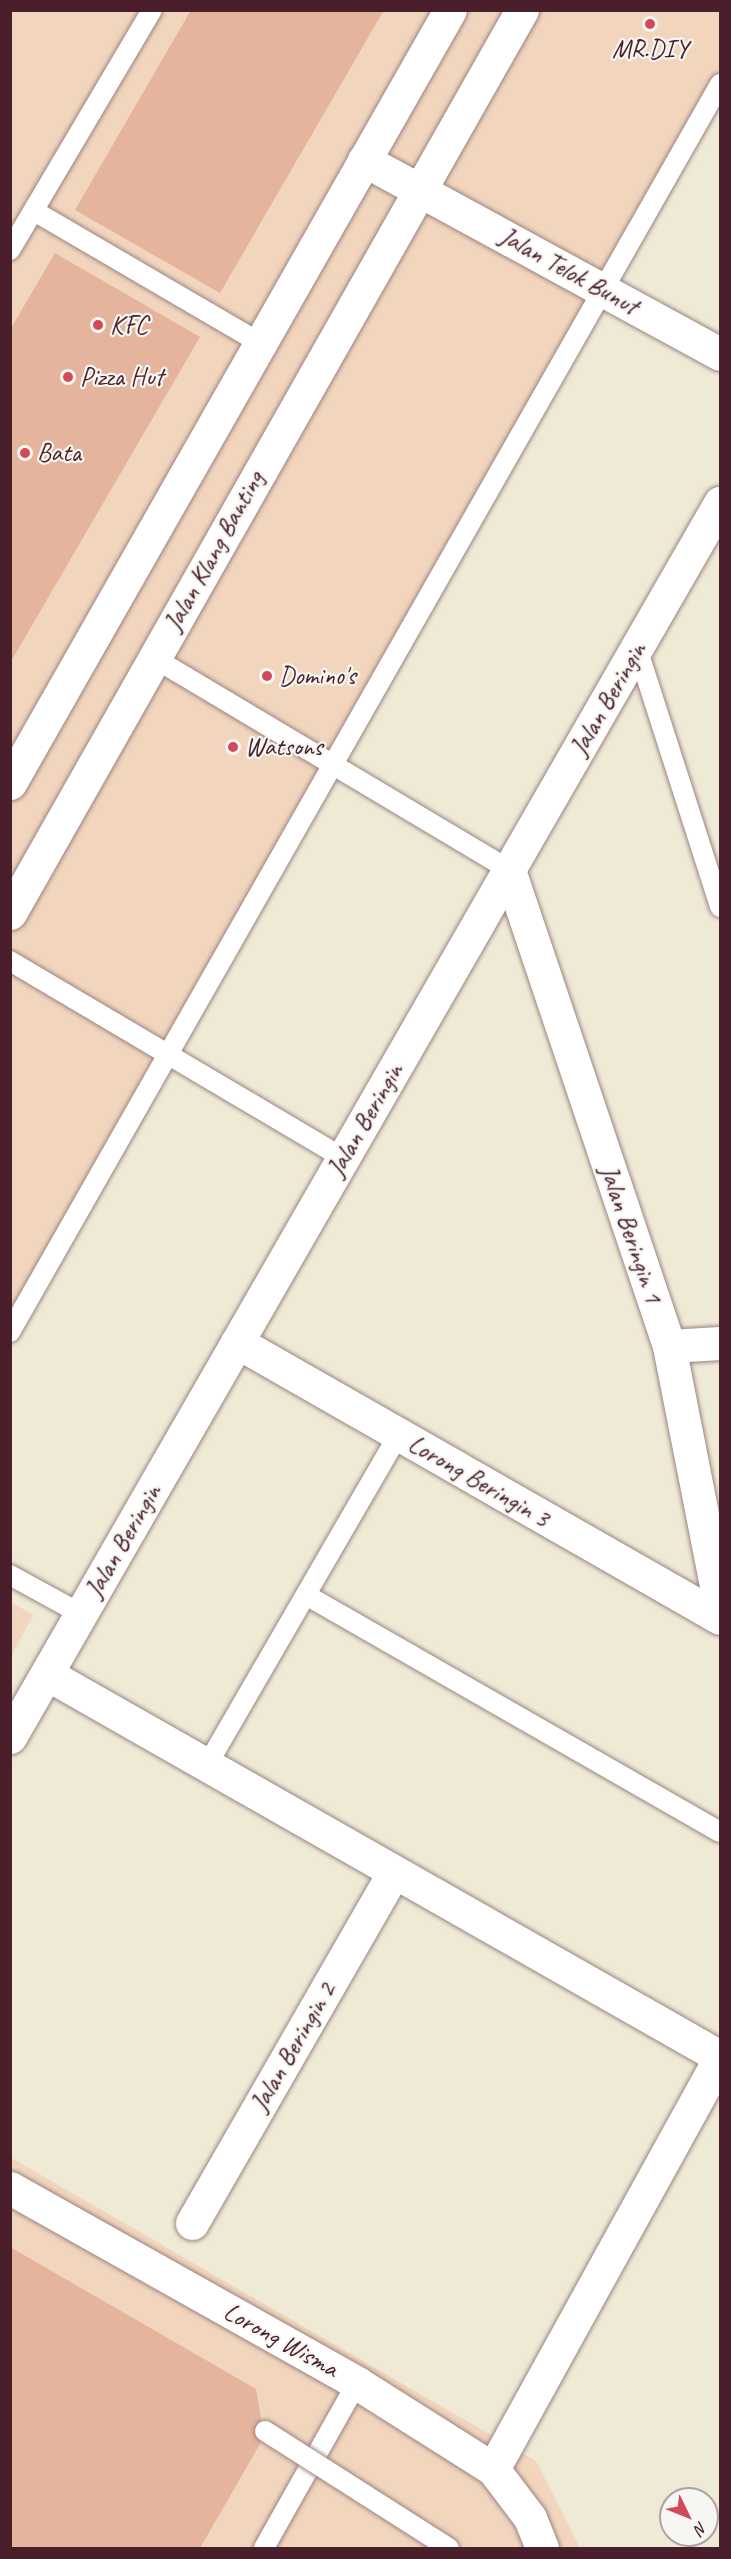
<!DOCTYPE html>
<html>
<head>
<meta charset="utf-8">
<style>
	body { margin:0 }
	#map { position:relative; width:731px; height:2559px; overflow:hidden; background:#efead6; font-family:Caveat,sans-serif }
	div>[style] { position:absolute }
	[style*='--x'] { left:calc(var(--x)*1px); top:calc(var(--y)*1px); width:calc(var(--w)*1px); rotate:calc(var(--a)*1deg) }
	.built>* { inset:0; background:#f1d5bd }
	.building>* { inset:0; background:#e5b49d }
	.roads { filter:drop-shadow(0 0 2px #9c8480) drop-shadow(0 0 2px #9c8480) }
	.service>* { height:20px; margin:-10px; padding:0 10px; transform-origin:10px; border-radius:10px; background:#fff }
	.minor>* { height:33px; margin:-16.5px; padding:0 16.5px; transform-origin:16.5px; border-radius:16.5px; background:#fff }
	.tertiary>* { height:33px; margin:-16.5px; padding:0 16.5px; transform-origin:16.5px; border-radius:16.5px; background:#fff }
	.trunk>* { height:33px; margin:-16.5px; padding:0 16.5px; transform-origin:16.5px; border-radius:16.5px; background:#fff }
	.bridges { filter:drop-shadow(0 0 2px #9c8480) drop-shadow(0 0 2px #9c8480) }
	.service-bridge>* { height:20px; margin:-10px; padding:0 10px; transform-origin:10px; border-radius:10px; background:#fff }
	.dots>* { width:16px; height:16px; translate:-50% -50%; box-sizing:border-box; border:3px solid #f6f6f2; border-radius:50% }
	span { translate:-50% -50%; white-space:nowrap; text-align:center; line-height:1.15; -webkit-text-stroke:4.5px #f6f6f2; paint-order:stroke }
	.poi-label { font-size:26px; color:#4a1f2b }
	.left { translate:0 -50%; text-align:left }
	.street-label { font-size:26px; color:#4a1f2b }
	.frame { position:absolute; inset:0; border:12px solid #4a1f2b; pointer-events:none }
	.north { position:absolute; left:659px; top:2487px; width:60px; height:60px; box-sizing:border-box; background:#f6f6f2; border:2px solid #b1a0a2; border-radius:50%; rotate:133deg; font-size:16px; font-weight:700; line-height:24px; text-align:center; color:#4a1f2b }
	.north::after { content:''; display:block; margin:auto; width:21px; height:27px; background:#d1495b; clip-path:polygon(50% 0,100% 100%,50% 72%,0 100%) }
</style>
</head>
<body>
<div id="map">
	<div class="built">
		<i style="clip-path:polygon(11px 11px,720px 11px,720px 98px,11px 1333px)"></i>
		<i style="clip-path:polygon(11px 1602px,33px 1615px,11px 1657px)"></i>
		<i style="clip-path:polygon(10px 2157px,536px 2461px,580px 2548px,11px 2548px)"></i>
	</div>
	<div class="building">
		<i style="clip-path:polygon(191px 10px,384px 10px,220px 293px,75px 210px)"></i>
		<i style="clip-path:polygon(55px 253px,200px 337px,10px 663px,10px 330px)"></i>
		<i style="clip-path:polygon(10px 2247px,256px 2389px,264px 2437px,200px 2548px,10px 2548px)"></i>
	</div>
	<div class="roads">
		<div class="service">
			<i style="--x:34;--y:211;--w:262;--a:30.3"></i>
			<i style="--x:10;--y:250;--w:279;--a:-59.4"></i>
			<i style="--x:637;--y:648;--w:272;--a:72.2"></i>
			<i style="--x:154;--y:658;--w:413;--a:30.8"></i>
			<i style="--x:10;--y:961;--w:387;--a:30.6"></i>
			<i style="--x:10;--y:1332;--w:1436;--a:-60.36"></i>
			<i style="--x:10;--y:1575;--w:81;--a:28.8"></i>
			<i style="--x:306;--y:1595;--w:477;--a:29.8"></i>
			<i style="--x:207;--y:1765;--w:381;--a:-59.9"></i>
			<i style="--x:264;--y:2548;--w:189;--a:-60.6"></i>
		</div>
		<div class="minor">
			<i style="--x:509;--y:870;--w:502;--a:71.42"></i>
			<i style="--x:669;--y:1346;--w:265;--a:78.9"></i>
			<i style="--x:237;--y:1342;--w:556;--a:29.74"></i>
			<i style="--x:669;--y:1346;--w:51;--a:-3.4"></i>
			<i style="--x:47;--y:1674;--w:774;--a:29.64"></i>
			<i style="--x:10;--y:1737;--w:1424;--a:-60.09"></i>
			<i style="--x:10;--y:2188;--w:398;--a:29.3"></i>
			<i style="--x:357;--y:2383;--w:161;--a:32.3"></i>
			<i style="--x:493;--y:2469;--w:61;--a:52.9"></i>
			<i style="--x:530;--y:2518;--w:32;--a:68"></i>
			<i style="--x:192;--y:2223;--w:405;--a:-60.1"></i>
			<i style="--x:493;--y:2469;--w:470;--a:-61.1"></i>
		</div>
		<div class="tertiary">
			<i style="--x:364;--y:160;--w:405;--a:28.6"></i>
		</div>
		<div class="trunk">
			<i style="--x:10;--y:783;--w:889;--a:-60.35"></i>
			<i style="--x:10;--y:913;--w:1038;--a:-60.45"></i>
		</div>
	</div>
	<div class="bridges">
		<div class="service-bridge">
			<i style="--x:265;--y:2431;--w:218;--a:32.5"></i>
		</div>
	</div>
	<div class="dots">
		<i style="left:650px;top:24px;background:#d1495b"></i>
		<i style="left:98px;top:325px;background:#d1495b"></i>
		<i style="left:68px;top:377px;background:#d1495b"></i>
		<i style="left:25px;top:453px;background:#d1495b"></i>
		<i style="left:267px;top:676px;background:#d1495b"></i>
		<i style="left:233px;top:747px;background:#d1495b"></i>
	</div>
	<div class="poi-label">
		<span style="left:650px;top:49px">MR.DIY</span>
		<span class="left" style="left:110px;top:325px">KFC</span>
		<span class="left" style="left:80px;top:377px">Pizza Hut</span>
		<span class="left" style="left:37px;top:453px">Bata</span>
		<span class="left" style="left:279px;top:676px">Domino's</span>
		<span class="left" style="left:245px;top:747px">Watsons</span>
	</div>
	<div class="street-label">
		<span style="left:569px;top:271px;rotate:29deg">Jalan Telok Bunut</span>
		<span style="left:214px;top:551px;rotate:-61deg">Jalan Klang Banting</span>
		<span style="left:608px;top:699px;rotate:-60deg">Jalan Beringin</span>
		<span style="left:365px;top:1120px;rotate:-60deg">Jalan Beringin</span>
		<span style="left:631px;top:1234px;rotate:71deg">Jalan Beringin 1</span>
		<span style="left:479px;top:1481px;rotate:30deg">Lorong Beringin 3</span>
		<span style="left:123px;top:1541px;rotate:-60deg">Jalan Beringin</span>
		<span style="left:293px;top:2047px;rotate:-60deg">Jalan Beringin 2</span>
		<span style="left:281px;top:2340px;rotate:29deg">Lorong Wisma</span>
	</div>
	<div class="frame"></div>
	<div class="north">N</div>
</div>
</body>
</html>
